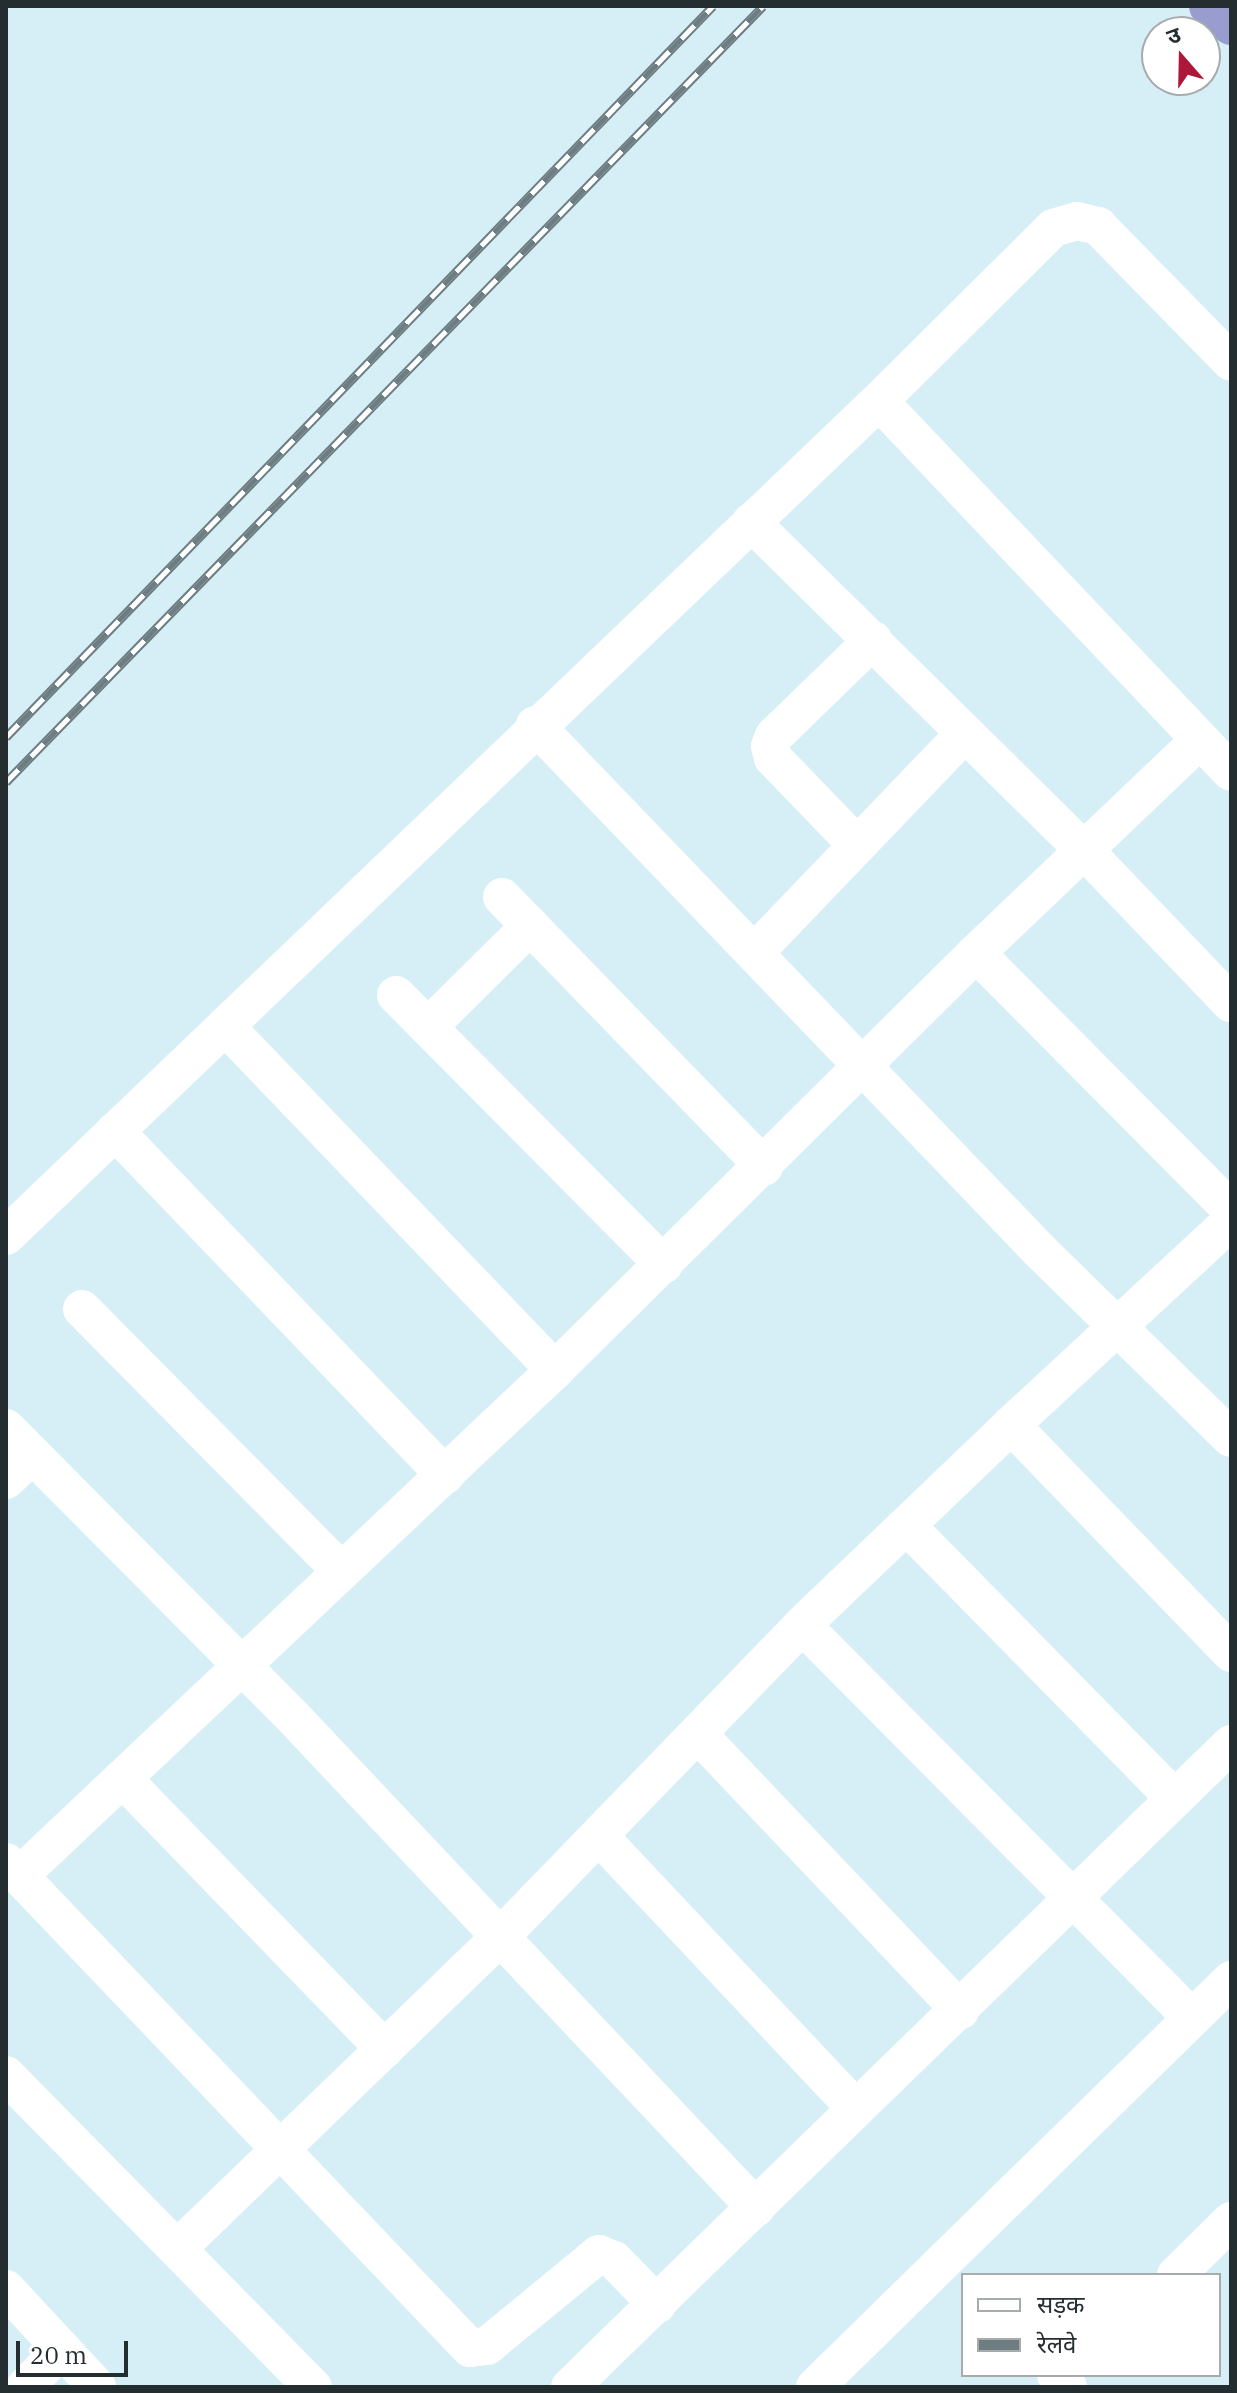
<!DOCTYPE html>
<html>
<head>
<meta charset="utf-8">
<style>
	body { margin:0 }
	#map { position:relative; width:1237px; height:2393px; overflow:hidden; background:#d6eff6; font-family:"IBM Plex Serif","Noto Sans Devanagari",serif }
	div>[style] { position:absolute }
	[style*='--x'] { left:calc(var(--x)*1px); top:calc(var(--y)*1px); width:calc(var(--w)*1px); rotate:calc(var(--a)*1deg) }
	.canal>* { height:40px; margin:-20px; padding:0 20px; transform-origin:20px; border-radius:20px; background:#989ccf }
	.minor>* { height:38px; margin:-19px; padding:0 19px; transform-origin:19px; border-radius:19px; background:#fff }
	.rail>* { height:9px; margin-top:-4.5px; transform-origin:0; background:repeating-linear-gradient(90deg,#fff 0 18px,#6d7d81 0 36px); box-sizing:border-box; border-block:2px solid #6d7d81 }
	span { translate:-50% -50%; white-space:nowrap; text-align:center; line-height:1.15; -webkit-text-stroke:7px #fff; paint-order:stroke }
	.frame { position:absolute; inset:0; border:8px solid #242e30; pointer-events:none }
	.legend { position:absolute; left:961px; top:2273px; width:260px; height:104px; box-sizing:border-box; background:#fff; border:2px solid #a7abac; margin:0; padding:10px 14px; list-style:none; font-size:24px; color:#242e30 }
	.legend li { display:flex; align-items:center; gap:16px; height:40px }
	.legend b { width:40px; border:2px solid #a7abac }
	.north { position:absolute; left:1141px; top:16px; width:80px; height:80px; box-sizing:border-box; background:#fff; border:2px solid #a7abac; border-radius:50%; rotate:340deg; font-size:22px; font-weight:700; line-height:32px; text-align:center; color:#242e30 }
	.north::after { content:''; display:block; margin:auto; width:28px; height:36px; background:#ad1839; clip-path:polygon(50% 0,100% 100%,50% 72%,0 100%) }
	.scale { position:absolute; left:16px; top:2341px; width:112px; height:36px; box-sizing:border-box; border:4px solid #242e30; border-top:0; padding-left:10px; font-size:24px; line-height:28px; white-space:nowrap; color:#242e30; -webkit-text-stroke:6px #fff; paint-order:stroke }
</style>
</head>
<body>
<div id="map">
	<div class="canal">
		<i style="--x:1209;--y:6;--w:29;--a:41"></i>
	</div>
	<div class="minor">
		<i style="--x:879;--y:401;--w:511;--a:46.51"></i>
		<i style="--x:751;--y:522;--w:469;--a:44.6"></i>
		<i style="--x:1085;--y:851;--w:211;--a:46.2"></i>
		<i style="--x:535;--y:725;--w:729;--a:46.17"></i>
		<i style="--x:1040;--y:1251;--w:267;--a:44.4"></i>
		<i style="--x:857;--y:845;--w:121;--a:-134"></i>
		<i style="--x:773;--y:758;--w:12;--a:-104"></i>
		<i style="--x:770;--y:746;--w:11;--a:-68"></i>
		<i style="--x:774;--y:736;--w:138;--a:-44.1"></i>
		<i style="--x:502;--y:897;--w:376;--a:45.8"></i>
		<i style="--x:756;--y:951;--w:302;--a:-46.2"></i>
		<i style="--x:976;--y:953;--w:362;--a:45.2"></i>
		<i style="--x:396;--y:995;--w:380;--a:45.2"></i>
		<i style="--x:225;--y:1026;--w:477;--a:46.2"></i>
		<i style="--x:428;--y:1027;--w:144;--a:-44.7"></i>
		<i style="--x:115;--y:1131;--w:477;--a:46.2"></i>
		<i style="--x:6;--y:1236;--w:1208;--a:-43.73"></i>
		<i style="--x:879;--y:401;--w:245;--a:-44.8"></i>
		<i style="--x:1053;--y:228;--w:25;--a:-16"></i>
		<i style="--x:1077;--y:221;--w:22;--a:13"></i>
		<i style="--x:1098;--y:226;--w:190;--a:45.6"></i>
		<i style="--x:82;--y:1309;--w:368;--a:45.3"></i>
		<i style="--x:1011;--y:1425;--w:300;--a:-42.8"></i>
		<i style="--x:6;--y:1428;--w:406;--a:45.2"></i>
		<i style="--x:292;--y:1716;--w:676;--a:46.68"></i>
		<i style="--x:6;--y:1480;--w:36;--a:-44"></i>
		<i style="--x:907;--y:1526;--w:378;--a:45.5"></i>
		<i style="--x:698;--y:1734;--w:381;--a:46.5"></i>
		<i style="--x:123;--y:1779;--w:376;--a:45.9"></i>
		<i style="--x:599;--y:1836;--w:372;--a:46.7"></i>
		<i style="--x:6;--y:1862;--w:672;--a:46.33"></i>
		<i style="--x:470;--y:2348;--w:17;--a:-7"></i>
		<i style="--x:487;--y:2346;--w:145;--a:-39.4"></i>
		<i style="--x:599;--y:2254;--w:16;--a:22"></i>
		<i style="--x:614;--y:2260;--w:62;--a:45.7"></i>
		<i style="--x:19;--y:1876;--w:737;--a:-43.35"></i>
		<i style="--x:555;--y:1370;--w:593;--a:-44.73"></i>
		<i style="--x:976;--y:953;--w:309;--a:-43.6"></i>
		<i style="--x:1191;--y:2017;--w:552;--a:-134.78"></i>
		<i style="--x:802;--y:1625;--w:289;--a:-43.7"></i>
		<i style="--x:1011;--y:1425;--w:317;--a:46"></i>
		<i style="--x:6;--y:2075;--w:438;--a:45.5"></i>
		<i style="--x:177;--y:2249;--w:452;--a:-44"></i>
		<i style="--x:502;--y:1935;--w:431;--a:-45.9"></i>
		<i style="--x:1176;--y:2275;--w:77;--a:-44.5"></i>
		<i style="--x:6;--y:2289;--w:134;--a:47.1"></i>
		<i style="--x:1056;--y:2375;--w:17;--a:45"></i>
		<i style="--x:25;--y:2387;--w:53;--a:-45.8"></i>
		<i style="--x:570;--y:2387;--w:922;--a:-44.21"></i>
		<i style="--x:815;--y:2387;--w:582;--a:-44.37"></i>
	</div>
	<div class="rail">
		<i style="--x:6;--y:737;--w:1017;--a:-45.96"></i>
		<i style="--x:6;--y:782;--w:1084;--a:-45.71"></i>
	</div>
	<div class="frame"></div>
	<ul class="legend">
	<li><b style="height:10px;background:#fff"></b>सड़क</li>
	<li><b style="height:10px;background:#6d7d81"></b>रेलवे</li>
	</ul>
	<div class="north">उ</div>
	<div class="scale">20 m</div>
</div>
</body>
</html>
